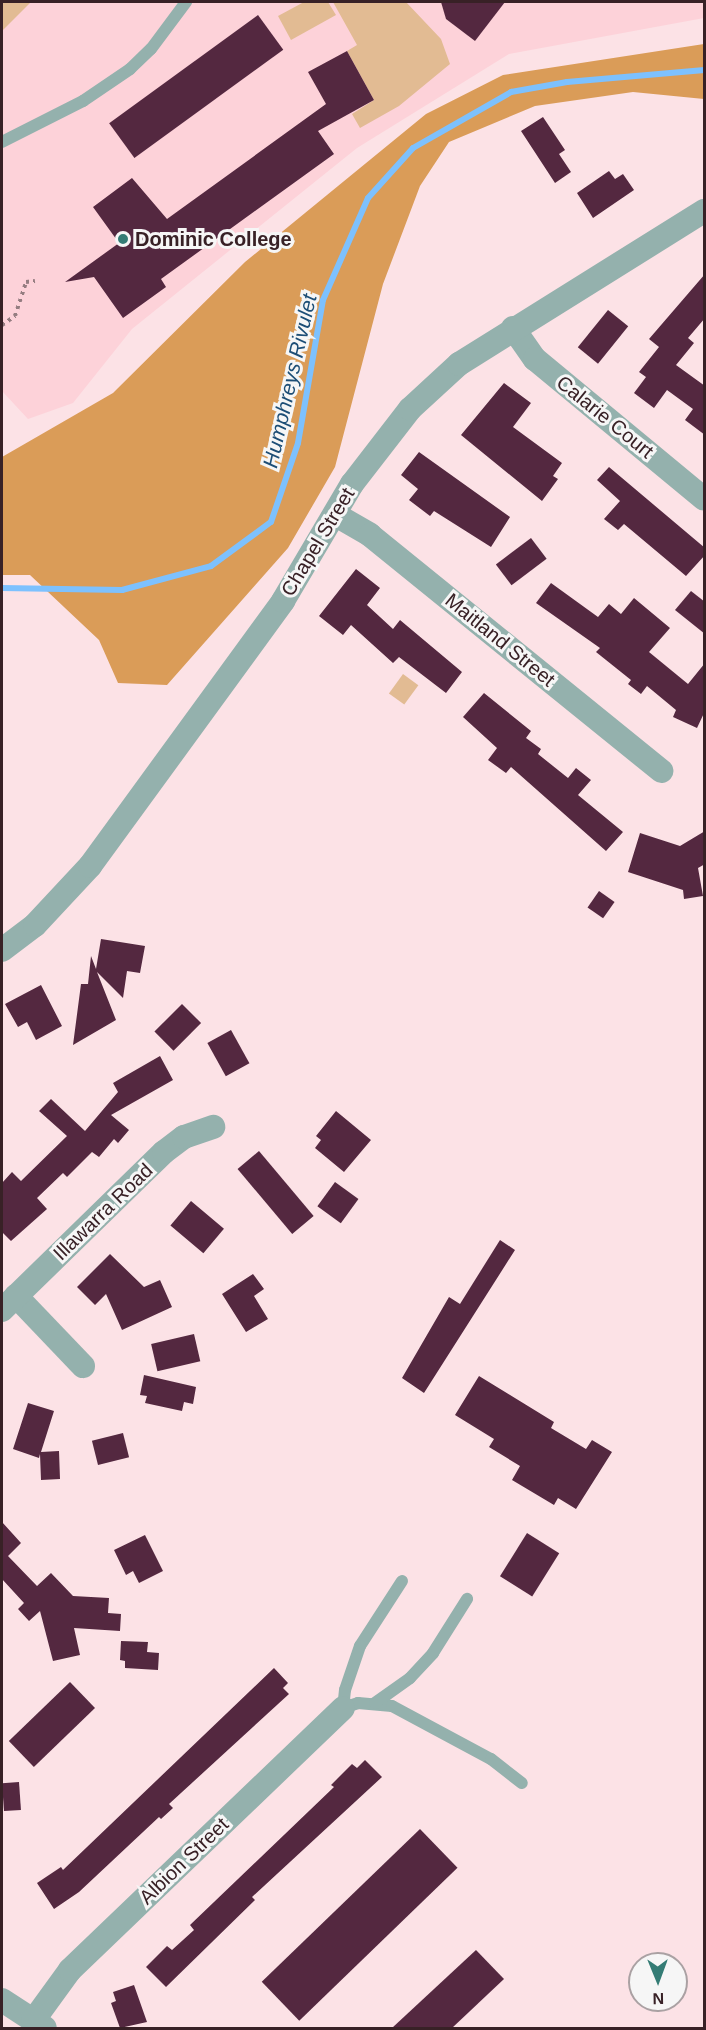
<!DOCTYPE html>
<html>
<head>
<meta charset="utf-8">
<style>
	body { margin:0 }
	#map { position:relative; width:706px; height:2030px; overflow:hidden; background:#fce2e6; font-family:Helvetica,sans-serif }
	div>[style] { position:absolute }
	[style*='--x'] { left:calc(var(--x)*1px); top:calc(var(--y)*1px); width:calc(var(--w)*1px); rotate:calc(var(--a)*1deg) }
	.built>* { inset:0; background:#fdd2d9 }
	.green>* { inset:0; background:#e2bb93; transform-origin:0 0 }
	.forest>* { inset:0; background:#da9c58 }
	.stream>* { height:6px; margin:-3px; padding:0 3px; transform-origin:3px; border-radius:3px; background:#7dc1fe }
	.building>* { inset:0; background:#542840; transform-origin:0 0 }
	.path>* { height:4px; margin-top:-2px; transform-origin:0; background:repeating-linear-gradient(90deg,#957d81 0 3px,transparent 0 7.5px) }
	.service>* { height:12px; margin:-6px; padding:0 6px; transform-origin:6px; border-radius:6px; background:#94b1ad }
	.minor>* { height:24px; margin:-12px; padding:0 12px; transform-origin:12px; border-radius:12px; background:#94b1ad }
	.dots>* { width:16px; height:16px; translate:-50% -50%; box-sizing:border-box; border:3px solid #f6f6f6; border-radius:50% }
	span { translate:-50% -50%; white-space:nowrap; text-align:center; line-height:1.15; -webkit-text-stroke:6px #f6f6f6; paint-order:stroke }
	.poi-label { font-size:20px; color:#382126; font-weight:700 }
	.left { translate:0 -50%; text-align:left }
	.street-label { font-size:20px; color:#382126 }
	.water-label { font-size:21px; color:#1d4e76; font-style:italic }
	.frame { position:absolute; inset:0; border:3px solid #382126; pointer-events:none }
	.north { position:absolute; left:628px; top:1952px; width:60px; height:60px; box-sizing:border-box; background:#f6f6f6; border:2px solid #aaa1a3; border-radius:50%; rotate:179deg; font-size:16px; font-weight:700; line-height:24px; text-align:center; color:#382126 }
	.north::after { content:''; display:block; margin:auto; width:21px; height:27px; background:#347c75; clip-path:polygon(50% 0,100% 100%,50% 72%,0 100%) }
</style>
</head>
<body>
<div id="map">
	<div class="built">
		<i style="clip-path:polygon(2px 2px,704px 2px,704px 18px,509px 54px,357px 148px,132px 329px,73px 403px,28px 419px,2px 391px)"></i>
	</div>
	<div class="green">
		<i style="clip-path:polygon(2px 2px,31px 2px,2px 31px)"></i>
		<i style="clip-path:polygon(304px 2px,328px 2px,336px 15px,291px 40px,278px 16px)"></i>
		<i style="clip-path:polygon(333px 2px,406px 2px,441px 39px,450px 64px,399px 106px,360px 128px,352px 114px,374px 100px,347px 51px,357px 45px)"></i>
		<i style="left:403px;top:674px;width:19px;height:24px;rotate:36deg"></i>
	</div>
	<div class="forest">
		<i style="clip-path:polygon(704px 44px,704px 99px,633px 92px,535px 106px,449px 142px,420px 186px,383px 284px,335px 467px,288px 548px,167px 685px,118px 683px,99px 640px,30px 575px,2px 575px,2px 457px,113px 393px,245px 262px,426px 114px,503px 75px)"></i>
	</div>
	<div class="stream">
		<i style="--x:2;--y:588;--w:120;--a:1"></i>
		<i style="--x:122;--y:590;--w:92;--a:-15.1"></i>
		<i style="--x:211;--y:566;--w:74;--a:-36.3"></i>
		<i style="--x:271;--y:522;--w:83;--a:-71.1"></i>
		<i style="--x:298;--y:443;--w:145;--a:-80.1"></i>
		<i style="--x:323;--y:300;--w:111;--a:-66.2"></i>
		<i style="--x:368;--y:198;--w:67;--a:-48"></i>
		<i style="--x:413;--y:148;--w:113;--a:-29.7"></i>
		<i style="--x:511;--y:92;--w:57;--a:-10.1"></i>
		<i style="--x:567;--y:82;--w:138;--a:-5"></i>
	</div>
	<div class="building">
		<i style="clip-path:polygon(441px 2px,505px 2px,475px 41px,446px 19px)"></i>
		<i style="left:258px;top:15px;width:43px;height:184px;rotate:54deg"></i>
		<i style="clip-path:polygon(347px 51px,374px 100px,318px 131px,334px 154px,161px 279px,166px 287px,123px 318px,94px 277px,65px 282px,119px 243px,93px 207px,132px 178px,167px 219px,326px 104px,308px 72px)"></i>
		<i style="clip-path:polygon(543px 117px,565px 150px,559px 154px,571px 172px,555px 183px,521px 131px)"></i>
		<i style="clip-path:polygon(609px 171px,615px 179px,623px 174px,634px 190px,593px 218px,577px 193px)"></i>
		<i style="clip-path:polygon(705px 274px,705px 318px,688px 338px,694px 343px,676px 365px,705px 386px,705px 435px,685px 420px,693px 409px,667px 390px,654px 408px,634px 393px,646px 377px,639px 372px,659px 347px,649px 339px)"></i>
		<i style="left:608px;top:310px;width:26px;height:48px;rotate:39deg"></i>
		<i style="clip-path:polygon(504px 383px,531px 403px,513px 427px,562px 463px,553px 476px,558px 479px,542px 501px,461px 435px)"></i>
		<i style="clip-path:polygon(419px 452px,510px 517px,491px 547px,434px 511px,430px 516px,409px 500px,418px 489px,401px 475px)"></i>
		<i style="clip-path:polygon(609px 467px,705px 548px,705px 555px,686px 576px,624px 524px,618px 530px,604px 519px,620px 501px,597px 480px)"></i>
		<i style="left:531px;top:538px;width:26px;height:44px;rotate:53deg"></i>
		<i style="clip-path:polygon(356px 569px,380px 588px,367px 605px,393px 629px,400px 620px,462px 672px,446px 693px,399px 657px,393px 663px,351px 625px,343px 635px,319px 616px)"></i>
		<i style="clip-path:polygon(551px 583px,598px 617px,609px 604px,621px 614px,634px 598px,670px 628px,649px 652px,688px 684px,705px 663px,705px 711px,697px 728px,673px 717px,676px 710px,647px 686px,641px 694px,628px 684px,631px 680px,596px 652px,600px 648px,536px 603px)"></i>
		<i style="clip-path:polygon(691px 591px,705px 602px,705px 634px,675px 610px)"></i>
		<i style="clip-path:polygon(484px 693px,531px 731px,526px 738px,541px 749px,538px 754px,568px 778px,576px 768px,591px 780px,578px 795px,623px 832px,606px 851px,511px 767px,506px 773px,488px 760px,497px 748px,463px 717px)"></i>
		<i style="clip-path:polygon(705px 831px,705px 864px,698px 868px,703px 896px,684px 899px,683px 890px,628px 872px,640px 833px,680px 846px)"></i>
		<i style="left:599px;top:891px;width:19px;height:20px;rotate:35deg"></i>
		<i style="clip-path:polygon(101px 939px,145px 946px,140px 973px,127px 971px,123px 998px,97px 972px,116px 1020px,73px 1045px,81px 984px,88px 984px,91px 956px,96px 969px)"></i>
		<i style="clip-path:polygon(41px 985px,62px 1026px,36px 1040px,27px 1022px,18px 1027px,5px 1004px)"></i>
		<i style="left:182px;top:1004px;width:27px;height:39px;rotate:45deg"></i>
		<i style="left:231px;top:1030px;width:38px;height:27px;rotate:61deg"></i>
		<i style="clip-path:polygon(160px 1056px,173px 1080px,111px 1115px,129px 1130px,118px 1143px,114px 1139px,99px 1157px,92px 1152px,67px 1177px,63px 1173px,37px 1198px,47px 1209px,11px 1241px,2px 1232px,2px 1183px,12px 1172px,21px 1181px,67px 1136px,39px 1111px,51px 1099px,85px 1131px,118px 1092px,113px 1083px)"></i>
		<i style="clip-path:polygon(336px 1111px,371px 1140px,344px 1172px,315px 1148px,321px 1140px,316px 1136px)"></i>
		<i style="left:259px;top:1151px;width:85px;height:28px;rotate:50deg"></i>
		<i style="left:335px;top:1182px;width:29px;height:30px;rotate:36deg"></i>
		<i style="left:191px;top:1201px;width:43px;height:32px;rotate:40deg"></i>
		<i style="clip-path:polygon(500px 1240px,515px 1250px,424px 1393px,402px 1378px,449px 1297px,460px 1304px)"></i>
		<i style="clip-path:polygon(110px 1254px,144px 1287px,160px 1280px,172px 1307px,122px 1330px,106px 1294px,95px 1305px,77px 1287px)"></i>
		<i style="clip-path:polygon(253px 1274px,264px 1289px,254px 1296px,268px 1319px,246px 1332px,222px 1294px)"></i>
		<i style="left:194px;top:1334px;width:28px;height:44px;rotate:77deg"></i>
		<i style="clip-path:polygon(144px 1375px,196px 1387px,193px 1404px,184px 1402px,182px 1411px,145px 1403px,147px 1396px,140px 1395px)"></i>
		<i style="clip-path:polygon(479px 1376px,554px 1422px,551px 1428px,586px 1449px,592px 1440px,612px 1452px,576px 1509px,558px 1498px,554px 1505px,512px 1480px,520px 1466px,489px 1447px,494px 1439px,455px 1415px)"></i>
		<i style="clip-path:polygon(28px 1403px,54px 1411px,41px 1452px,59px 1451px,60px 1479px,41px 1480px,40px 1454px,39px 1458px,13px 1449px)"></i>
		<i style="left:123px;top:1433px;width:25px;height:32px;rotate:76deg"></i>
		<i style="clip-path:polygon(2px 1522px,21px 1543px,8px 1556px,37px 1586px,51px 1573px,73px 1596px,109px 1598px,108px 1613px,121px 1614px,120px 1631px,74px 1628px,80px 1655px,53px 1661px,40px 1611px,29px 1621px,18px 1609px,24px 1603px,2px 1579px)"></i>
		<i style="left:527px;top:1533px;width:38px;height:51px;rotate:32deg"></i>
		<i style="clip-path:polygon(145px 1535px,163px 1571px,139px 1583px,133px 1571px,126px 1575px,114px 1550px)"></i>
		<i style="clip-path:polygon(121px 1641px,148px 1642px,147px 1652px,159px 1653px,158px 1670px,125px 1668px,125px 1661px,120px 1660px)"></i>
		<i style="clip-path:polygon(274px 1668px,288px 1683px,283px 1688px,289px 1694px,169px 1804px,173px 1808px,161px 1819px,159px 1817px,79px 1892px,54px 1909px,37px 1883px,61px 1867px,63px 1870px)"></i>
		<i style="left:70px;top:1682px;width:36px;height:85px;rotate:46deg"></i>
		<i style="clip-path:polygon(365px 1760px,382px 1777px,252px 1897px,255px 1900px,166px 1987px,146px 1967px,167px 1946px,172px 1950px,194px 1930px,190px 1925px,334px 1787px,331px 1785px,352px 1764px,357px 1768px)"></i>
		<i style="left:19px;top:1782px;width:28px;height:17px;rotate:86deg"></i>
		<i style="left:420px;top:1829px;width:54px;height:220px;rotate:46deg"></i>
		<i style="clip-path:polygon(476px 1950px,504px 1979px,452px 2028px,392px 2028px)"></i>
		<i style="clip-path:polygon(134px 1985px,147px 2022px,120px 2028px,111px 2003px,116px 2001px,113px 1992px)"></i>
	</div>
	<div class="path">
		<i style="--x:2;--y:325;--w:16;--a:-35"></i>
		<i style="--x:15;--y:316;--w:36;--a:-72"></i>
		<i style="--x:26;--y:282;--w:9;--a:-6"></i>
	</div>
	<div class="service">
		<i style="--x:2;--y:142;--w:91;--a:-26.8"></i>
		<i style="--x:83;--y:101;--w:57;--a:-34.2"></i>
		<i style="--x:130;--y:69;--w:29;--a:-44"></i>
		<i style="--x:151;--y:49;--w:59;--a:-53.3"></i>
		<i style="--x:402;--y:1581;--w:77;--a:122.9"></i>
		<i style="--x:360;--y:1646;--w:46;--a:108.8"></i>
		<i style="--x:345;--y:1690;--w:18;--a:96"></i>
		<i style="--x:343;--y:1708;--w:16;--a:-18"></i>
		<i style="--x:358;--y:1703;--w:34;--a:5"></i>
		<i style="--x:392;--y:1706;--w:112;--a:28.2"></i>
		<i style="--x:491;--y:1759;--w:39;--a:38"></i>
		<i style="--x:375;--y:1703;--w:43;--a:-35.5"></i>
		<i style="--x:410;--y:1678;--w:34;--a:-47"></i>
		<i style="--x:433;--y:1653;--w:64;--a:-57.8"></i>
	</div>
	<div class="minor">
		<i style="--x:513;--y:328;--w:38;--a:55"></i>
		<i style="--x:535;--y:359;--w:219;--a:39.6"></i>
		<i style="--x:336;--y:515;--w:39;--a:30"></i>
		<i style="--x:370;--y:535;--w:375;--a:39"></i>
		<i style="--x:2;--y:950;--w:41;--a:-37.1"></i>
		<i style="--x:35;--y:925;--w:81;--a:-47"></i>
		<i style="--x:90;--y:866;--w:328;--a:-53.9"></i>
		<i style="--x:283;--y:601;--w:136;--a:-59.5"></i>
		<i style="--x:352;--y:484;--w:95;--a:-52.3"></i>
		<i style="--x:410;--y:409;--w:67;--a:-42.6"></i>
		<i style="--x:459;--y:364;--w:289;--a:-32"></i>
		<i style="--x:16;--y:1296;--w:97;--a:46.3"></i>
		<i style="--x:2;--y:1310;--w:226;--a:-44.3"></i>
		<i style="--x:164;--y:1152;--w:25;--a:-37"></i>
		<i style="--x:184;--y:1137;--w:31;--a:-19"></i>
		<i style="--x:2;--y:2000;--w:51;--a:33.1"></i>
		<i style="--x:33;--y:2021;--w:63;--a:-54"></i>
		<i style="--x:70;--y:1970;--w:378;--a:-43.8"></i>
	</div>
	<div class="dots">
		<i style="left:123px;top:239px;background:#347c75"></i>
	</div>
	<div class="poi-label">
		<span class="left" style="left:135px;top:239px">Dominic College</span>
	</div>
	<div class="street-label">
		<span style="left:605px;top:417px;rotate:39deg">Calarie Court</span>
		<span style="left:318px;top:542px;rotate:-59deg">Chapel Street</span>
		<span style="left:500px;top:640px;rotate:39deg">Maitland Street</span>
		<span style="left:103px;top:1212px;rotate:-44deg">Illawarra Road</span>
		<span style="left:184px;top:1861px;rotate:-44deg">Albion Street</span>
	</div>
	<div class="water-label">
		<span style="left:290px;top:381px;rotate:-77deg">Humphreys Rivulet</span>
	</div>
	<div class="frame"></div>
	<div class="north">N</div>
</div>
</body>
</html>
